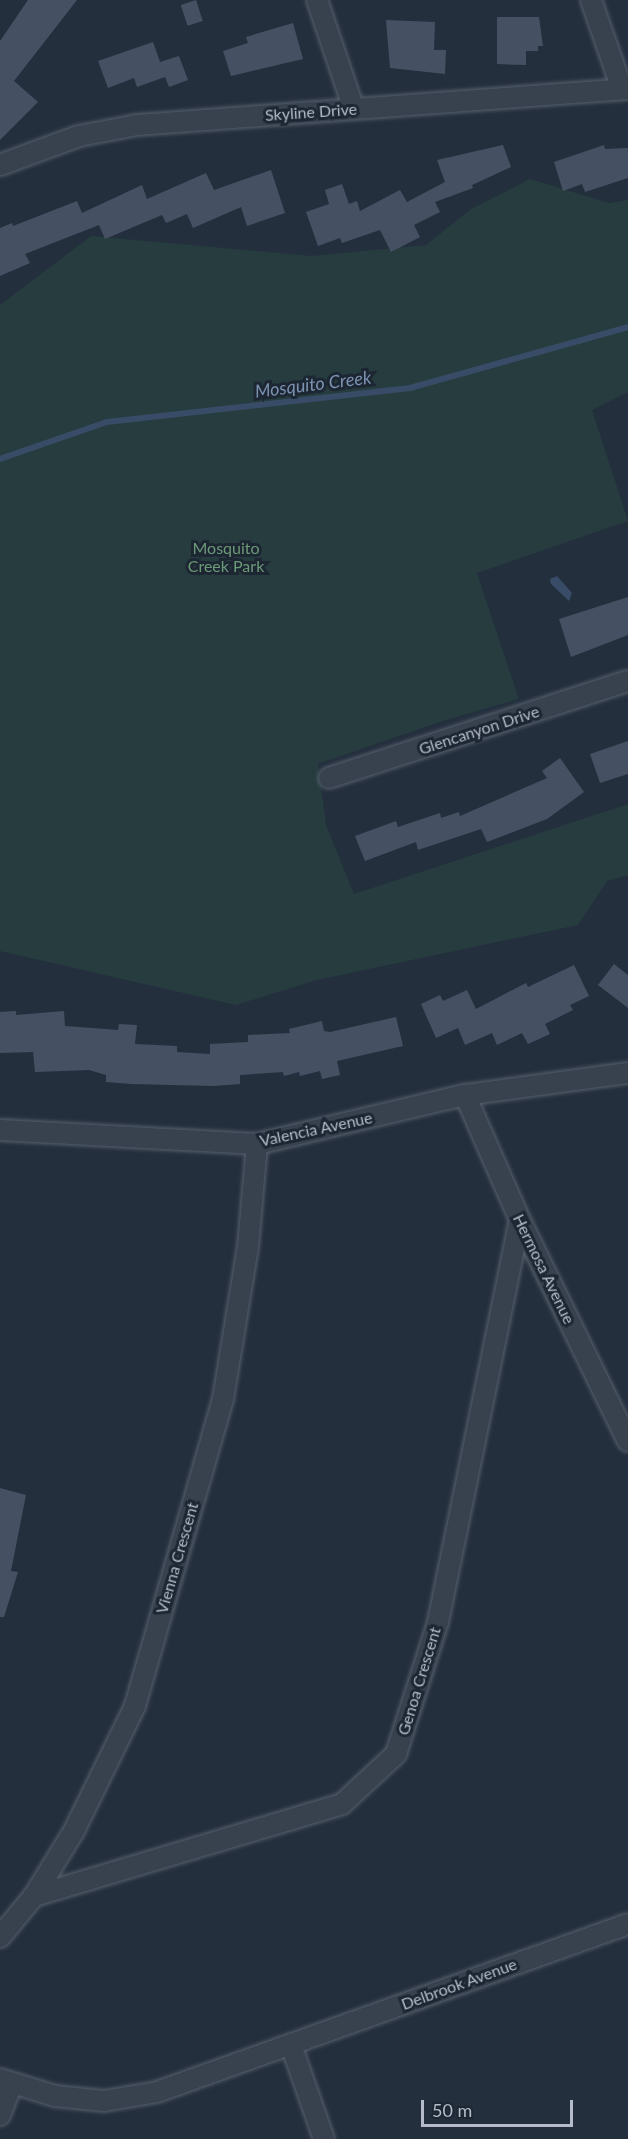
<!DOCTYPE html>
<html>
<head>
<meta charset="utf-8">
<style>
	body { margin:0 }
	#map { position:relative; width:628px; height:2139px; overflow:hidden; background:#242f3e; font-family:Lato,sans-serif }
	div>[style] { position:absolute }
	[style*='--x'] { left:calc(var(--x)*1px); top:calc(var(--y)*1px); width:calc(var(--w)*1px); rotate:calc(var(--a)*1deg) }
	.green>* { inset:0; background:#263c3f }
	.water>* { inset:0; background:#394c67 }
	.stream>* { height:6px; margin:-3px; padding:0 3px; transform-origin:3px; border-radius:3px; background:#394c67 }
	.building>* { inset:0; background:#455162; transform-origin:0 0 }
	.roads { filter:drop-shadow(0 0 2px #565f6c) drop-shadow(0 0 2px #565f6c) }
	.minor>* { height:20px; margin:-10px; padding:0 10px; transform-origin:10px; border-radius:10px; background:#38414e }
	span { translate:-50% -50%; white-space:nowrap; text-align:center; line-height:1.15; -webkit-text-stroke:6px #1d2633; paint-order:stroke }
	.street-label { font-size:16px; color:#b4bcc9 }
	.park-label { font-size:16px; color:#6b9a76 }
	.water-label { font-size:18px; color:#7c92b1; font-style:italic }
	.scale { position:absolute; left:421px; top:2100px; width:152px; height:27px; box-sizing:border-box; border:3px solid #b4bcc9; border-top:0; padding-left:8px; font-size:18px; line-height:21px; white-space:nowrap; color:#b4bcc9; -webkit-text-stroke:4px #1d2633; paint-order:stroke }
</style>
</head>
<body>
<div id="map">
	<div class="green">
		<i style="clip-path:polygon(530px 179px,609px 203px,628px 200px,628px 392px,592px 410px,628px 521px,477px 573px,519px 699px,440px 722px,318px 764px,326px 825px,354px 894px,628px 804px,628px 875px,607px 881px,578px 925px,317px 980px,236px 1005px,0 951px,0 305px,91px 236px,311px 256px,426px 245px,471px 209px)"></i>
	</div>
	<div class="water">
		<i style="clip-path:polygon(557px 576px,572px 593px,569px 601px,551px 584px,550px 579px)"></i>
	</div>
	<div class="stream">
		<i style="--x:0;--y:459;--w:113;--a:-19.1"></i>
		<i style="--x:107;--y:422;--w:305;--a:-6.4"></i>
		<i style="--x:410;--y:388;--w:226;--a:-15.6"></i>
	</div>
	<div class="building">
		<i style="clip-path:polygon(28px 0,77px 0,14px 81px,38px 102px,0 140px,0 41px)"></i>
		<i style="left:196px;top:0;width:22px;height:16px;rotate:72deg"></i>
		<i style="clip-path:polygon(497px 17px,539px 17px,543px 46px,538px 46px,538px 51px,526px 51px,526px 65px,497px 64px)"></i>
		<i style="clip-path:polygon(386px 20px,435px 22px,434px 50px,446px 50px,445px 74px,390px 68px)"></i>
		<i style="clip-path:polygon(293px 23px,303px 59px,231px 76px,223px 51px,248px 43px,246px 37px)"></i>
		<i style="clip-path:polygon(153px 42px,160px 62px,179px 56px,188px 80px,169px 87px,165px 77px,137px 87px,134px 78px,108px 88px,98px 61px)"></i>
		<i style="clip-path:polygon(503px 145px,511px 167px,472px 185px,473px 188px,435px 202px,440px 212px,414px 225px,420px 237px,391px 252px,380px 230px,342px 243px,340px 238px,318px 246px,306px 212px,329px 204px,325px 190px,342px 184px,349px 204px,357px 201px,360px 211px,400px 190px,407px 202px,445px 182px,437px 160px)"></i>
		<i style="clip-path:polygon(604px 145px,605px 149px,628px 148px,628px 178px,585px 192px,582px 184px,563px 191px,554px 162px)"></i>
		<i style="clip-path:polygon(271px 170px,285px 213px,247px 226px,241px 207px,193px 228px,187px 214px,166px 223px,162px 215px,105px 239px,99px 225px,25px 254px,30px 263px,0 276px,0 228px,12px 223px,13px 226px,77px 201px,82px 213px,142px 185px,147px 199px,206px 173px,214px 190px)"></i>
		<i style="clip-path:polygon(628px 597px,628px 635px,571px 657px,559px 619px)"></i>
		<i style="clip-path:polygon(628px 741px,628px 774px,600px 783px,590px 754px)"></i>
		<i style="clip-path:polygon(560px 758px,584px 792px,547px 819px,487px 842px,481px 829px,418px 850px,416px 842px,365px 861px,355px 836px,396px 821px,398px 827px,440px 813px,441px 818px,459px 812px,460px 816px,547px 778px,542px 771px)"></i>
		<i style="clip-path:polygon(614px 964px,628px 975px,628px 1008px,598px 985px)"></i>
		<i style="clip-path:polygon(574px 965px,589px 996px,570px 1005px,573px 1010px,545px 1024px,550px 1034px,528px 1044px,522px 1033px,497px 1045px,492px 1033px,465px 1045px,458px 1028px,436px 1038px,421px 1004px,440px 995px,443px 1001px,467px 990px,476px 1009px,526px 983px,528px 987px)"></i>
		<i style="clip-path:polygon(16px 1011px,16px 1015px,64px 1011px,65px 1026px,118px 1030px,119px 1024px,137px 1025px,135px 1044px,177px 1046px,177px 1052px,210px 1054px,210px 1044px,248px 1042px,248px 1035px,290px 1033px,289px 1029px,322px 1021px,324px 1031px,330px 1032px,396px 1017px,403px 1046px,337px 1061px,340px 1075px,322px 1079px,320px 1071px,300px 1076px,299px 1072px,284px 1076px,283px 1072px,240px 1075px,240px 1084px,214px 1086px,132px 1084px,106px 1082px,106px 1075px,89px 1070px,35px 1072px,33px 1052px,0 1053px,0 1012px)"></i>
		<i style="clip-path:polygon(0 1488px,26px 1495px,11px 1571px,18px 1572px,4px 1617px,0 1617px)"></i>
	</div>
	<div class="roads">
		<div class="minor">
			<i style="--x:317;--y:0;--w:115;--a:71.3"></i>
			<i style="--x:591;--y:0;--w:94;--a:70.8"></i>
			<i style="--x:0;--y:165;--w:84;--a:-20.2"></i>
			<i style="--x:79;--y:136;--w:59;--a:-10.7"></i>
			<i style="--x:137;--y:125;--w:492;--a:-4.2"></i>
			<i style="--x:329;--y:778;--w:314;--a:-18"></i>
			<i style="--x:465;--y:1095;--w:137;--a:66.3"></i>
			<i style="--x:520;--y:1220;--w:246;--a:64"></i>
			<i style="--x:0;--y:1130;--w:257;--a:3.1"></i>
			<i style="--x:257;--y:1144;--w:214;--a:-13.3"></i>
			<i style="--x:465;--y:1095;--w:164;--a:-7.7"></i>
			<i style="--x:34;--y:1896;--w:321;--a:-16.6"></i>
			<i style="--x:342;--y:1804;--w:74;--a:-42.8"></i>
			<i style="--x:396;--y:1754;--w:139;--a:-72.3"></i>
			<i style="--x:438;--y:1622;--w:410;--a:-78.5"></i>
			<i style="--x:0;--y:1937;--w:53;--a:-50.3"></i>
			<i style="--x:34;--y:1896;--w:76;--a:-58.4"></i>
			<i style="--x:74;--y:1831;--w:139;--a:-64"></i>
			<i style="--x:135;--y:1706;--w:319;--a:-74"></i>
			<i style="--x:223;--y:1399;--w:154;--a:-80.7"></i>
			<i style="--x:248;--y:1247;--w:103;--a:-85"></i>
			<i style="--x:291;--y:2045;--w:100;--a:70.7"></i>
			<i style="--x:0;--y:2079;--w:58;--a:17.2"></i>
			<i style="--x:55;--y:2096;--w:49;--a:5.8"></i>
			<i style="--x:104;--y:2101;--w:54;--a:-9.6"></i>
			<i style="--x:157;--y:2092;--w:500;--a:-19.63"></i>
			<i style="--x:0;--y:2115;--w:33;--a:-69"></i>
		</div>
	</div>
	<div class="street-label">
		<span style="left:311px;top:112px;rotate:-4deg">Skyline Drive</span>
		<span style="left:479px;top:730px;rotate:-18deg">Glencanyon Drive</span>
		<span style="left:316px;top:1129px;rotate:-12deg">Valencia Avenue</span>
		<span style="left:544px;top:1269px;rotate:64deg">Hermosa Avenue</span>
		<span style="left:177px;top:1558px;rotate:-74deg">Vienna Crescent</span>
		<span style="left:419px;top:1681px;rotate:-73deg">Genoa Crescent</span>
		<span style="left:459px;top:1984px;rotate:-20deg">Delbrook Avenue</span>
	</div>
	<div class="park-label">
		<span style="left:226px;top:557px">Mosquito<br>Creek Park</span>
	</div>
	<div class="water-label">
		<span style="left:313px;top:384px;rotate:-7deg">Mosquito Creek</span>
	</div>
	<div class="scale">50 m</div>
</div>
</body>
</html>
